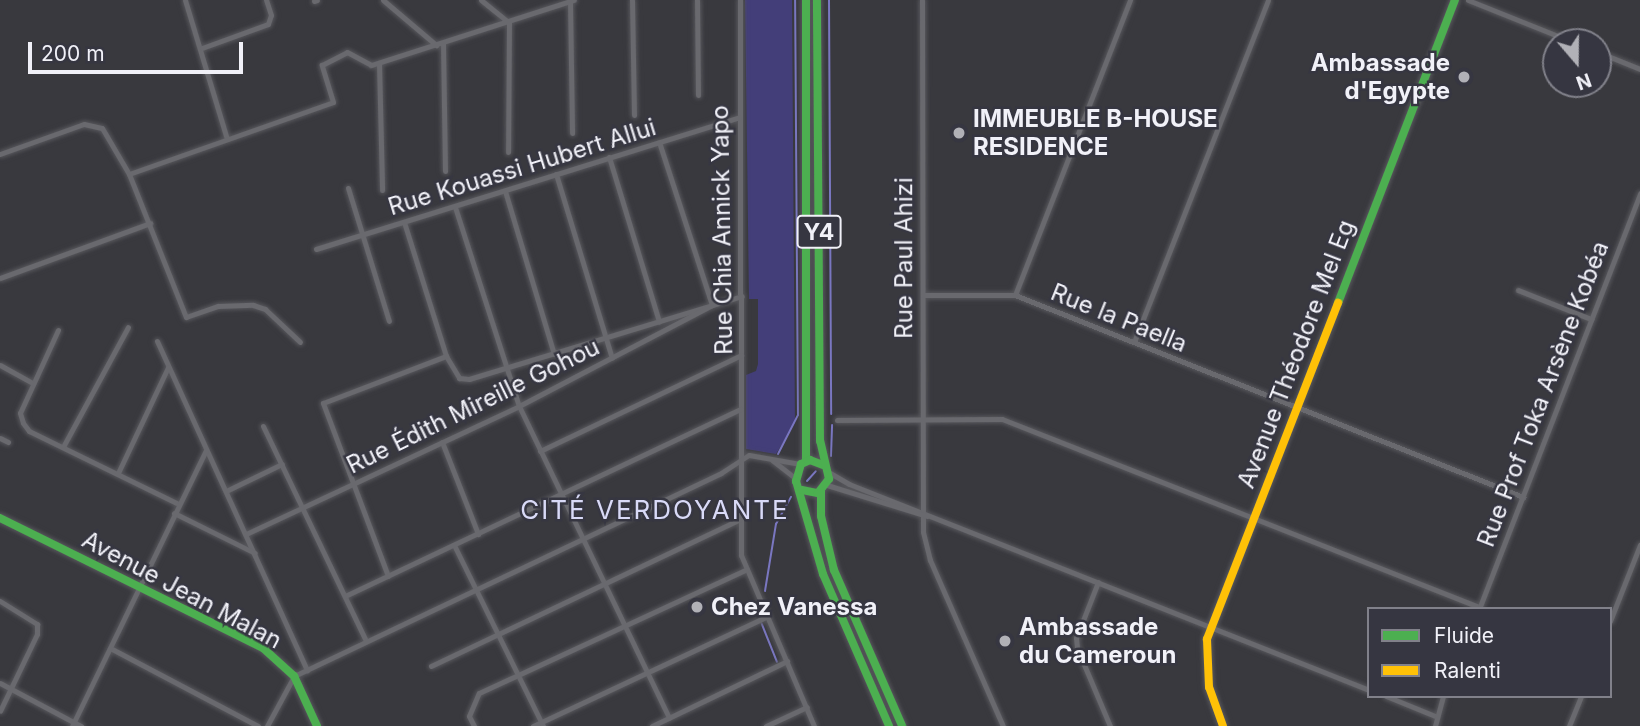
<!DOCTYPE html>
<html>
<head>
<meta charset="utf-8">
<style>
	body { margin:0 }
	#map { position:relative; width:1640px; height:726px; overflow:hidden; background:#39393e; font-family:Inter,sans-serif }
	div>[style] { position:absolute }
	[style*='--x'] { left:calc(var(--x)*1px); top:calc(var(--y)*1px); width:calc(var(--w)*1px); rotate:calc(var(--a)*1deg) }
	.green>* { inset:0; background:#433e79 }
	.stream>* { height:2px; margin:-1px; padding:0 1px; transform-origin:1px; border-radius:1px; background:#7a77c1 }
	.roads { filter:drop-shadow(0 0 2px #57575c) drop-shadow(0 0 2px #57575c) }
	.street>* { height:5px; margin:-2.5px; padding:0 2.5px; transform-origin:2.5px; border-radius:2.5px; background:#69696e }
	.fast>* { height:8px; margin:-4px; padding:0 4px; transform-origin:4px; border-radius:4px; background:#4caf50 }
	.slow>* { height:8px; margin:-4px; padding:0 4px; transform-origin:4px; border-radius:4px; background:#ffc107 }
	.dots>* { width:19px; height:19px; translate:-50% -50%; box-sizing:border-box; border:4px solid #363641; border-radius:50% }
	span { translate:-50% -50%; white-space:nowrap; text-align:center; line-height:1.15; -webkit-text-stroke:5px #363641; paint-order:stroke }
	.shield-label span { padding:2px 5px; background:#363641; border:2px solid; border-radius:5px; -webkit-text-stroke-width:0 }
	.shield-label { font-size:23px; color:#f1f1f8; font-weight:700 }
	.poi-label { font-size:24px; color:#f1f1f8; font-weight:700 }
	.right { translate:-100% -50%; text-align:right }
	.left { translate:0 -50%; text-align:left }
	.street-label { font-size:24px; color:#f1f1f8 }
	.neighbourhood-label { font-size:26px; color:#d9daf7; letter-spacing:2px }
	.legend { position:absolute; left:1367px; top:607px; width:245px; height:91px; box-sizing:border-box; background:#363641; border:2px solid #81818a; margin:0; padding:9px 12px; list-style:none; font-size:21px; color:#f1f1f8 }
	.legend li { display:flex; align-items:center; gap:14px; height:35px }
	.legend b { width:35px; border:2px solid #81818a }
	.north { position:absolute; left:1542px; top:28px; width:70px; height:70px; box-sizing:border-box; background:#363641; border:2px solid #81818a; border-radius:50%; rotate:160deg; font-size:19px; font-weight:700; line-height:28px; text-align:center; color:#f1f1f8 }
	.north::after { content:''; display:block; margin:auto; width:24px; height:32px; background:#b1b1b7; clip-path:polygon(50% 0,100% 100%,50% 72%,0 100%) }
	.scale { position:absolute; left:28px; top:42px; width:215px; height:32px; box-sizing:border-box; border:4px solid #f1f1f8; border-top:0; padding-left:9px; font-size:21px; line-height:24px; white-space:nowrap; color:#f1f1f8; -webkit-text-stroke:5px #363641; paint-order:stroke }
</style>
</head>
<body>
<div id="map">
	<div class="green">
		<i style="clip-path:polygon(745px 0,792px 0,795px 423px,776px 454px,746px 449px,746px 375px,756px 371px,758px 364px,758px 299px,749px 299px)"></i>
	</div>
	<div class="stream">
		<i style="--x:829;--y:0;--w:414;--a:89.7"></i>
		<i style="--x:778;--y:454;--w:44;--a:-62.9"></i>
		<i style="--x:798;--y:415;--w:415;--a:-90.4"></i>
		<i style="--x:831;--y:456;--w:31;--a:-88"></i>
		<i style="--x:807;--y:481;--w:13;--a:-48"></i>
		<i style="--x:765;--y:591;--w:68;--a:-80.7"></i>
		<i style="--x:776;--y:524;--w:31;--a:-61"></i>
		<i style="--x:761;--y:622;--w:43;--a:68.2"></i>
	</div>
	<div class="roads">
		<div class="street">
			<i style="--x:185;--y:0;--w:145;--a:73.2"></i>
			<i style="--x:383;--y:0;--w:70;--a:40.3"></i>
			<i style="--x:481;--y:0;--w:36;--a:39"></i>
			<i style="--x:509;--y:23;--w:129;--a:90.4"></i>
			<i style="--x:632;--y:0;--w:115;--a:89"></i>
			<i style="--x:697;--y:0;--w:95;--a:89.4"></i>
			<i style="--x:740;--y:0;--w:555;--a:89.9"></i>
			<i style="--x:741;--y:555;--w:186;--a:66.9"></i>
			<i style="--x:922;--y:0;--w:532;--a:89.89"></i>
			<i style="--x:923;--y:532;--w:29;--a:76"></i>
			<i style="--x:930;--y:560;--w:181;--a:66.3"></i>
			<i style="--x:1468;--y:0;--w:113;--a:21.8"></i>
			<i style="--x:314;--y:1;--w:3;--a:-18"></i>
			<i style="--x:570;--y:1;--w:132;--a:89.1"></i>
			<i style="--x:443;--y:43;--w:128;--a:89.1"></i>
			<i style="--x:202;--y:48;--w:70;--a:-20"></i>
			<i style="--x:268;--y:24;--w:9;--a:-72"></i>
			<i style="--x:271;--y:15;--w:16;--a:-108"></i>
			<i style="--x:1598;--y:52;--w:45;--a:22"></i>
			<i style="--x:379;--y:63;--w:127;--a:88.6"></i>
			<i style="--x:0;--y:154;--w:89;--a:-19.7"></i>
			<i style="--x:84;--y:124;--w:18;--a:13"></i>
			<i style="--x:102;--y:128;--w:53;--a:59.6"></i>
			<i style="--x:129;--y:174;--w:154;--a:68.3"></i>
			<i style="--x:186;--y:317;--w:34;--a:-19"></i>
			<i style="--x:218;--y:306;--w:35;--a:-2"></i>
			<i style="--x:253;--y:305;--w:13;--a:18"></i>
			<i style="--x:265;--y:309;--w:48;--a:43.3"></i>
			<i style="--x:609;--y:157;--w:172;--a:73.1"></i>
			<i style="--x:129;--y:174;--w:216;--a:-19.4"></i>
			<i style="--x:333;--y:102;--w:39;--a:-107"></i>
			<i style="--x:322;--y:65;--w:28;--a:-27"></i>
			<i style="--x:347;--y:52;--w:27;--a:28"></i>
			<i style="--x:371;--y:65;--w:213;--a:-17.8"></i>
			<i style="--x:556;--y:174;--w:192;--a:73.1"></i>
			<i style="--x:348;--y:188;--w:139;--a:72.9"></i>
			<i style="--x:505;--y:191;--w:170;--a:73.3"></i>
			<i style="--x:455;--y:207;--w:209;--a:72.2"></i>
			<i style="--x:519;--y:406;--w:346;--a:64.3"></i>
			<i style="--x:404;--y:222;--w:140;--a:72.6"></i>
			<i style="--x:446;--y:356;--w:26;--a:59"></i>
			<i style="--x:459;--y:378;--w:10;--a:6"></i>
			<i style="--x:469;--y:379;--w:285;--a:-16.9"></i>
			<i style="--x:316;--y:249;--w:443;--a:-17.3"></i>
			<i style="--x:0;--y:278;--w:160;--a:-20.1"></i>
			<i style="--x:1518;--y:290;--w:79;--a:21.7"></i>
			<i style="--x:923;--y:295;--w:92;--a:0"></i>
			<i style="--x:1015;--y:295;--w:547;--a:21.68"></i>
			<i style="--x:1015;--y:295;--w:317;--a:-68.7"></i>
			<i style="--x:58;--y:330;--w:91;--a:114.6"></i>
			<i style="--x:20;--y:413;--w:10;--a:73"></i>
			<i style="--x:23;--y:423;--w:10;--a:53"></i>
			<i style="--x:29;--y:431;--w:167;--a:26"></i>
			<i style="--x:157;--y:341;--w:362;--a:65.5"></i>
			<i style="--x:1134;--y:342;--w:367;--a:-68.6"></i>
			<i style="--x:0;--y:365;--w:38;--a:29"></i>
			<i style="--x:837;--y:420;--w:165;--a:-0.3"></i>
			<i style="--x:1002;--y:419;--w:513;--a:21.51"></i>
			<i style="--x:263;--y:426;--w:238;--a:64.4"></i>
			<i style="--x:0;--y:438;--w:9;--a:27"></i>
			<i style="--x:442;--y:442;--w:99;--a:68.6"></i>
			<i style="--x:64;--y:445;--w:134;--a:-61.5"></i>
			<i style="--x:540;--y:451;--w:223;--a:-25.5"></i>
			<i style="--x:772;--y:460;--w:29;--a:38"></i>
			<i style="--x:118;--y:473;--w:117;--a:-64.7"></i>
			<i style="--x:830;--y:473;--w:22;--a:30"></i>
			<i style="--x:849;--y:484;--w:559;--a:21.61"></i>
			<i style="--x:827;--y:485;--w:105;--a:17.2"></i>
			<i style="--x:226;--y:491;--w:62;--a:-25.7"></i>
			<i style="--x:174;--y:513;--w:90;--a:26.3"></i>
			<i style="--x:246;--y:534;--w:302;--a:-25.1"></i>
			<i style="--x:519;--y:406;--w:218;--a:-27.6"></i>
			<i style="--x:712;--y:305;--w:171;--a:-108"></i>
			<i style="--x:454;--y:545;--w:202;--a:63.8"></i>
			<i style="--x:388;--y:576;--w:185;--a:-110.6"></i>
			<i style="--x:323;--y:403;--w:132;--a:-20.9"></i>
			<i style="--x:1098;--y:582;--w:60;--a:111.4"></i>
			<i style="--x:1076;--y:638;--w:10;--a:84"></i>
			<i style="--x:1077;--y:648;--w:85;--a:67.1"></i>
			<i style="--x:345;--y:596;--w:438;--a:-25.3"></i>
			<i style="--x:0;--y:601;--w:44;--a:31.9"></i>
			<i style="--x:37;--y:624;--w:10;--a:90"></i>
			<i style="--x:37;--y:634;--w:85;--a:115.7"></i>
			<i style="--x:1479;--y:609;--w:446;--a:-68.8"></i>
			<i style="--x:1610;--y:621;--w:82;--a:-68.5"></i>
			<i style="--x:112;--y:649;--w:165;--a:27.8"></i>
			<i style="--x:431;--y:666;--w:342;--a:-25.4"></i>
			<i style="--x:0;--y:683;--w:92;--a:28"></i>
			<i style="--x:1386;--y:696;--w:53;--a:22.2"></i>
			<i style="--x:72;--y:726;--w:307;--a:-64.1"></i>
			<i style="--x:267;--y:726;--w:57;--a:-61.6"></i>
			<i style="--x:294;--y:676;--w:473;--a:-25.4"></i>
			<i style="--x:721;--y:473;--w:33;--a:-33"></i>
			<i style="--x:749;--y:455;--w:52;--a:10"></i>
			<i style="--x:474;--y:726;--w:11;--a:-117"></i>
			<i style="--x:469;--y:716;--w:25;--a:-67"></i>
			<i style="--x:479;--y:693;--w:295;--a:-24.8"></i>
			<i style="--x:533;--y:726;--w:257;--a:-25.1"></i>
			<i style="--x:652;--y:726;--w:150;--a:-25.7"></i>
			<i style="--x:766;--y:726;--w:45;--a:-24.9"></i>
			<i style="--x:1435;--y:726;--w:31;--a:-75"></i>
			<i style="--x:1569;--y:726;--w:32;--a:-68"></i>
		</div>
		<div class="fast">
			<i style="--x:806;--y:0;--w:461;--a:90"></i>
			<i style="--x:1338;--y:303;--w:325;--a:-68.9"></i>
			<i style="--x:823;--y:465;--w:14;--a:-159"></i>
			<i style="--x:810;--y:460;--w:10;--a:156"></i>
			<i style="--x:801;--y:464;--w:18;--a:106"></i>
			<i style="--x:796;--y:481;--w:97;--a:73.8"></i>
			<i style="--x:823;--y:574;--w:166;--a:66.5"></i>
			<i style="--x:802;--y:490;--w:16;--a:11"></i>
			<i style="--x:818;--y:493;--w:18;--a:-52"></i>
			<i style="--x:829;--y:479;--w:39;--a:-103"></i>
			<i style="--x:820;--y:441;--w:441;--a:-90.4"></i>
			<i style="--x:821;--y:491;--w:25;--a:90"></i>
			<i style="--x:821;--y:516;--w:56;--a:76.5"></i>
			<i style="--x:834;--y:570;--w:170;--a:66.4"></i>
			<i style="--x:0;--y:518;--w:293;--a:26.3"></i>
			<i style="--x:263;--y:648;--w:42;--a:42.1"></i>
			<i style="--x:294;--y:676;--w:55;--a:65.3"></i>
		</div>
		<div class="slow">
			<i style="--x:1223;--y:726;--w:41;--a:-109.7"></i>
			<i style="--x:1209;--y:687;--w:48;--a:-92.4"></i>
			<i style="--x:1207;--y:639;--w:361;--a:-68.7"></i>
		</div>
	</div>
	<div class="dots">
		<i style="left:1464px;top:77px;background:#b1b1b7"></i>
		<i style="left:959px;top:133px;background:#b1b1b7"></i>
		<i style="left:697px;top:607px;background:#b1b1b7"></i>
		<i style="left:1005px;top:641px;background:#b1b1b7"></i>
	</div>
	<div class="shield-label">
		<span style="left:819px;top:232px">Y4</span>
	</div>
	<div class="poi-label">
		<span class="right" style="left:1450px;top:77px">Ambassade<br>d'Egypte</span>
		<span class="left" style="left:973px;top:133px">IMMEUBLE B-HOUSE<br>RESIDENCE</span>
		<span class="left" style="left:711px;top:607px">Chez Vanessa</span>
		<span class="left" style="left:1019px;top:641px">Ambassade<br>du Cameroun</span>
	</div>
	<div class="street-label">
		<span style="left:522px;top:167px;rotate:-17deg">Rue Kouassi Hubert Allui</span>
		<span style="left:722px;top:230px;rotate:-91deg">Rue Chia Annick Yapo</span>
		<span style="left:904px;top:258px;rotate:-90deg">Rue Paul Ahizi</span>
		<span style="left:1119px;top:318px;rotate:22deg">Rue la Paella</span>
		<span style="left:1296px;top:354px;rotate:-69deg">Avenue Théodore Mel Eg</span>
		<span style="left:1543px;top:394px;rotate:-69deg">Rue Prof Toka Arsène Kobéa</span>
		<span style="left:473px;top:406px;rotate:-26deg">Rue Édith Mireille Gohou</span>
		<span style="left:182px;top:590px;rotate:28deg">Avenue Jean Malan</span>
	</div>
	<div class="neighbourhood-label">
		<span style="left:655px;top:510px">CITÉ VERDOYANTE</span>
	</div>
	<ul class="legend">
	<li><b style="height:9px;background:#4caf50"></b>Fluide</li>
	<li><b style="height:9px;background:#ffc107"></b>Ralenti</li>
	</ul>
	<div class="north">N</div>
	<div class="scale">200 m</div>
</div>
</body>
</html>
